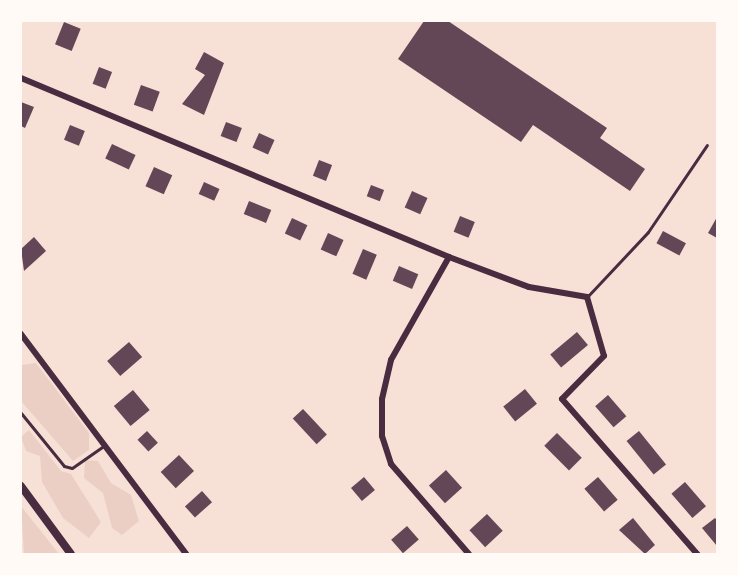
<!DOCTYPE html>
<html>
<head>
<meta charset="utf-8">
<style>
	body { margin:0 }
	#map { position:relative; width:738px; height:575px; overflow:hidden; background:#f7e1d7; font-family:"Roboto Condensed",sans-serif }
	div>[style] { position:absolute }
	[style*='--x'] { left:calc(var(--x)*1px); top:calc(var(--y)*1px); width:calc(var(--w)*1px); rotate:calc(var(--a)*1deg) }
	.green>* { inset:0; background:#ebcfc5 }
	.building>* { inset:0; background:#644757; transform-origin:0 0 }
	.service>* { height:3px; margin:-1.5px; padding:0 1.5px; transform-origin:1.5px; border-radius:1.5px; background:#4a2c40 }
	.minor>* { height:6px; margin:-3px; padding:0 3px; transform-origin:3px; border-radius:3px; background:#4a2c40 }
	.secondary>* { height:8px; margin:-4px; padding:0 4px; transform-origin:4px; border-radius:4px; background:#4a2c40 }
	span { translate:-50% -50%; white-space:nowrap; text-align:center; line-height:1.15; -webkit-text-stroke:6px #fffaf5; paint-order:stroke }
	.frame { position:absolute; inset:0; border:22px solid #fffaf5; pointer-events:none }
</style>
</head>
<body>
<div id="map">
	<div class="green">
		<i style="clip-path:polygon(36px 363px,89px 433px,89px 450px,73px 461px,21px 401px,21px 365px)"></i>
		<i style="clip-path:polygon(29px 430px,61px 471px,71px 474px,101px 522px,89px 538px,63px 518px,42px 482px,40px 456px,26px 451px,21px 437px)"></i>
		<i style="clip-path:polygon(85px 460px,98px 461px,111px 483px,131px 495px,139px 521px,122px 535px,112px 528px,103px 493px,84px 478px)"></i>
		<i style="clip-path:polygon(21px 506px,59px 554px,24px 554px)"></i>
	</div>
	<div class="building">
		<i style="clip-path:polygon(424px 21px,448px 21px,607px 128px,600px 138px,645px 169px,630px 191px,533px 125px,521px 142px,398px 59px)"></i>
		<i style="left:64px;top:22px;width:18px;height:24px;rotate:22deg"></i>
		<i style="clip-path:polygon(204px 52px,224px 63px,204px 115px,182px 104px,205px 75px,195px 69px)"></i>
		<i style="left:99px;top:67px;width:14px;height:18px;rotate:21deg"></i>
		<i style="left:141px;top:85px;width:20px;height:21px;rotate:20deg"></i>
		<i style="clip-path:polygon(21px 102px,34px 107px,25px 128px,21px 126px)"></i>
		<i style="left:226px;top:122px;width:17px;height:15px;rotate:21deg"></i>
		<i style="left:70px;top:125px;width:16px;height:16px;rotate:22deg"></i>
		<i style="left:259px;top:133px;width:17px;height:16px;rotate:24deg"></i>
		<i style="left:112px;top:144px;width:26px;height:16px;rotate:25deg"></i>
		<i style="left:319px;top:160px;width:14px;height:17px;rotate:21deg"></i>
		<i style="left:154px;top:167px;width:20px;height:21px;rotate:24deg"></i>
		<i style="left:204px;top:182px;width:17px;height:13px;rotate:24deg"></i>
		<i style="left:371px;top:185px;width:14px;height:12px;rotate:21deg"></i>
		<i style="left:412px;top:191px;width:17px;height:18px;rotate:24deg"></i>
		<i style="left:249px;top:201px;width:24px;height:14px;rotate:22deg"></i>
		<i style="left:460px;top:216px;width:16px;height:17px;rotate:22deg"></i>
		<i style="clip-path:polygon(717px 217px,717px 238px,708px 233px)"></i>
		<i style="left:292px;top:218px;width:17px;height:17px;rotate:25deg"></i>
		<i style="left:663px;top:231px;width:26px;height:14px;rotate:28deg"></i>
		<i style="left:328px;top:233px;width:17px;height:18px;rotate:24deg"></i>
		<i style="clip-path:polygon(34px 237px,46px 251px,24px 271px,21px 249px)"></i>
		<i style="left:363px;top:249px;width:15px;height:27px;rotate:23deg"></i>
		<i style="left:399px;top:266px;width:21px;height:16px;rotate:23deg"></i>
		<i style="left:577px;top:332px;width:17px;height:35px;rotate:50deg"></i>
		<i style="left:129px;top:342px;width:20px;height:29px;rotate:49deg"></i>
		<i style="left:525px;top:389px;width:19px;height:28px;rotate:51deg"></i>
		<i style="left:133px;top:390px;width:26px;height:25px;rotate:50deg"></i>
		<i style="left:608px;top:395px;width:28px;height:17px;rotate:49deg"></i>
		<i style="left:303px;top:409px;width:35px;height:14px;rotate:47deg"></i>
		<i style="left:147px;top:431px;width:16px;height:13px;rotate:47deg"></i>
		<i style="left:639px;top:431px;width:43px;height:16px;rotate:51deg"></i>
		<i style="left:557px;top:433px;width:35px;height:18px;rotate:45deg"></i>
		<i style="left:179px;top:455px;width:22px;height:25px;rotate:47deg"></i>
		<i style="left:446px;top:470px;width:24px;height:23px;rotate:48deg"></i>
		<i style="left:364px;top:477px;width:17px;height:17px;rotate:50deg"></i>
		<i style="left:598px;top:477px;width:30px;height:18px;rotate:49deg"></i>
		<i style="left:685px;top:482px;width:32px;height:18px;rotate:49deg"></i>
		<i style="left:202px;top:491px;width:15px;height:23px;rotate:48deg"></i>
		<i style="left:487px;top:514px;width:23px;height:24px;rotate:47deg"></i>
		<i style="clip-path:polygon(633px 518px,655px 545px,645px 554px,619px 530px)"></i>
		<i style="clip-path:polygon(715px 518px,717px 520px,717px 546px,702px 528px)"></i>
		<i style="left:407px;top:526px;width:18px;height:21px;rotate:49deg"></i>
	</div>
	<div class="service">
		<i style="--x:587;--y:297;--w:89;--a:-46.8"></i>
		<i style="--x:648;--y:232;--w:105;--a:-55.9"></i>
		<i style="--x:21;--y:413;--w:68;--a:50.9"></i>
		<i style="--x:64;--y:466;--w:8;--a:14"></i>
		<i style="--x:72;--y:468;--w:38;--a:-35"></i>
		<i style="--x:102;--y:554;--w:17;--a:0"></i>
	</div>
	<div class="minor">
		<i style="--x:21;--y:78;--w:464;--a:22.7"></i>
		<i style="--x:449;--y:257;--w:85;--a:20.6"></i>
		<i style="--x:529;--y:287;--w:59;--a:9.8"></i>
		<i style="--x:587;--y:297;--w:61;--a:73.9"></i>
		<i style="--x:604;--y:356;--w:60;--a:134.3"></i>
		<i style="--x:562;--y:399;--w:206;--a:48.9"></i>
		<i style="--x:449;--y:257;--w:118;--a:119.4"></i>
		<i style="--x:391;--y:360;--w:40;--a:103"></i>
		<i style="--x:382;--y:399;--w:37;--a:90"></i>
		<i style="--x:382;--y:436;--w:29;--a:72"></i>
		<i style="--x:391;--y:464;--w:119;--a:49.1"></i>
		<i style="--x:21;--y:334;--w:275;--a:53.1"></i>
	</div>
	<div class="secondary">
		<i style="--x:21;--y:486;--w:84;--a:53.7"></i>
	</div>
	<div class="frame"></div>
</div>
</body>
</html>
